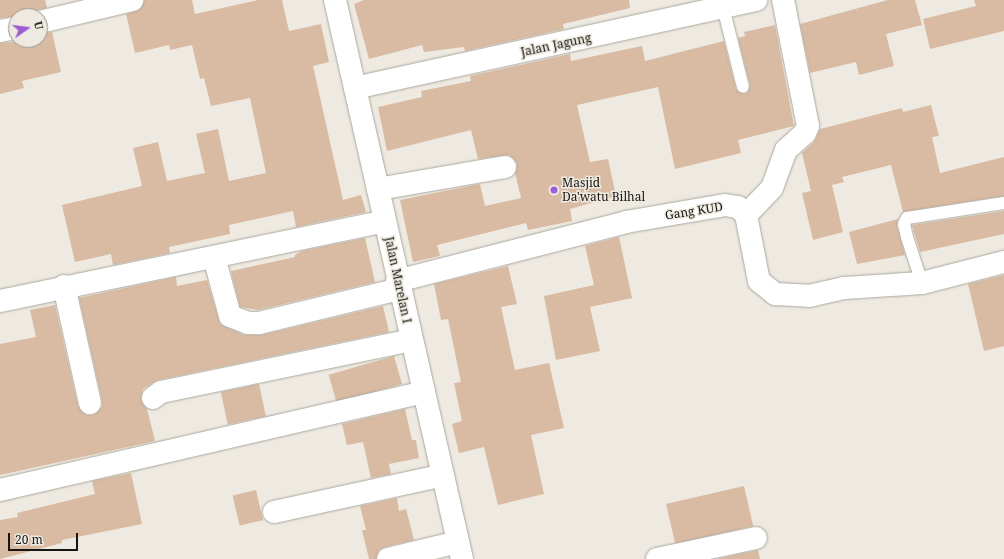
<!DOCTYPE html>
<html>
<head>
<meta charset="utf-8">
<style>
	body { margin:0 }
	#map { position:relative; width:1004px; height:559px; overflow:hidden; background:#eeeae1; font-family:"Noto Serif",serif }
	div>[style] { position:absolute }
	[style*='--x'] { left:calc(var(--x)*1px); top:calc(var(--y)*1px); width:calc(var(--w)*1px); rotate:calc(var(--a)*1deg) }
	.building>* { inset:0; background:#d9baa2; transform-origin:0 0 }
	.roads { filter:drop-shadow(0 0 1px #aba79e) drop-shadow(0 0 1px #aba79e) }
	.lane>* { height:12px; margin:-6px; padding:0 6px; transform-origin:6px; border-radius:6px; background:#fff }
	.street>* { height:22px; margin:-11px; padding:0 11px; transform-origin:11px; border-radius:11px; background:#fff }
	.dots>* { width:11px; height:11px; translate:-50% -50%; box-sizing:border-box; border:2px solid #eeeae1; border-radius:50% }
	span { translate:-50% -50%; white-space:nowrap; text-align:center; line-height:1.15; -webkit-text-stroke:3px #eeeae1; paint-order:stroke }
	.street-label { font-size:12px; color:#171512 }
	.poi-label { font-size:12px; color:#171512 }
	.left { translate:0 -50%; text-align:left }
	.north { position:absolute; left:8px; top:8px; width:40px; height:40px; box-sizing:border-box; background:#eeeae1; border:1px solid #98958e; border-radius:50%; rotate:76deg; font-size:11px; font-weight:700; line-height:16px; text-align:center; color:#171512 }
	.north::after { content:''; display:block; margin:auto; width:14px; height:18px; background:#9c5cd2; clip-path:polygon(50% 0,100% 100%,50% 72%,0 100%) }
	.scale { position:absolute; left:8px; top:533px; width:70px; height:18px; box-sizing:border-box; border:2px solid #171512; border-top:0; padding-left:5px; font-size:12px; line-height:14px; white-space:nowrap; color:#171512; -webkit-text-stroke:3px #eeeae1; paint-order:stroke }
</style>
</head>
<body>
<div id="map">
	<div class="building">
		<i style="clip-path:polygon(0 0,45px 0,47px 8px,37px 10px,29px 16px,0 18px)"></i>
		<i style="clip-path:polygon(144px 0,192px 0,195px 14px,258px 0,282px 0,289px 31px,321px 24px,329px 62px,313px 66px,343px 200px,361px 195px,366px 212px,296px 227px,293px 211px,229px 225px,230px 234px,169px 247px,170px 253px,113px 265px,111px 254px,75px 262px,62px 205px,142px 186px,133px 148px,158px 142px,167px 181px,205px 173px,196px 134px,218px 129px,229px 181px,266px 173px,250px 98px,211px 106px,204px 78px,200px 79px,192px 45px,170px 50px,169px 45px,135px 53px,126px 14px,140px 9px)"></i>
		<i style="clip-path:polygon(364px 0,629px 0,630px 8px,563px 24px,564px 29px,465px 51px,464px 47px,424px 52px,422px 45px,369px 59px,354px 4px)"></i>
		<i style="clip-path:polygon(888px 0,915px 0,922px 25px,886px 34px,894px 66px,859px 75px,856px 62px,810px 73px,800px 24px)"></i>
		<i style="clip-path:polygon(974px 0,1004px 0,1004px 31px,930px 49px,923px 19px,976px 6px)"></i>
		<i style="clip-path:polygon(775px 25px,794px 126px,738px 140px,741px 153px,675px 169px,658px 87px,577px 105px,590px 162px,608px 159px,616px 196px,570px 209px,572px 221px,528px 230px,526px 223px,437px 245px,440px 256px,413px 262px,400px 200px,480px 184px,485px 206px,521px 198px,515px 173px,517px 164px,509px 155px,478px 159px,471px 130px,387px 151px,378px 107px,422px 97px,421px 91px,471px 81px,470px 76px,570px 54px,571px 61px,642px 46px,645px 61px,724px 41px,736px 89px,744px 94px,748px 92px,750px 85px,738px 38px,745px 36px,744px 32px)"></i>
		<i style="clip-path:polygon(52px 32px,61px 72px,22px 81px,24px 88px,0 94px,0 43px,40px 40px,40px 34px)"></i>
		<i style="clip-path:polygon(931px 105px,939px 136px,932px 137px,940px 173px,1004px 157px,1004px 196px,903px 212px,891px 165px,842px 177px,844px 182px,832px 185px,843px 232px,813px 240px,802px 193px,811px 191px,802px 153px,814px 142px,820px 129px,902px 108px,903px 112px)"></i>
		<i style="clip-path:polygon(1004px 211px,1004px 234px,920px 252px,912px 225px)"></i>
		<i style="clip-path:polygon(898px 219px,897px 226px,905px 255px,857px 264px,849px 232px)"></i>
		<i style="clip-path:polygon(619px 237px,632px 298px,590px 307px,600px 351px,556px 360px,544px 296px,594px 285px,585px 246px)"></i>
		<i style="clip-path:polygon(365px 238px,375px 282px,258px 310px,240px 307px,231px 271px,295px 257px,295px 255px,302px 251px)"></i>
		<i style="clip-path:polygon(508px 266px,517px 304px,501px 307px,515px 370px,549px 363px,564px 428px,531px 435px,544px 494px,498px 505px,484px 447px,459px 453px,452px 424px,462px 421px,454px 383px,461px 382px,448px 319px,441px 320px,434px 284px)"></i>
		<i style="clip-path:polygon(1004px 275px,1004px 346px,984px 351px,968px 284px)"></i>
		<i style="clip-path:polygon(176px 277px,177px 286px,207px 280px,220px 324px,244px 335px,262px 335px,383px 306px,389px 332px,158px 380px,143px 389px,141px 399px,147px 409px,155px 441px,0 475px,0 344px,36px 337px,30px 310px,55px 305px,78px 406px,86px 415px,93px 415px,102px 407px,102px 400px,79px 298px)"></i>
		<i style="left:394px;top:356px;width:29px;height:68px;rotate:74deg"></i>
		<i style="left:259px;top:384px;width:33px;height:39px;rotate:78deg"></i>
		<i style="clip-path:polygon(405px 409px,412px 440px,416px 440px,419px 458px,389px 464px,391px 474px,371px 478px,363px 442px,347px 445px,342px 424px)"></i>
		<i style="clip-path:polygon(131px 473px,142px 524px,62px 540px,62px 543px,0 559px,0 520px,18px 517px,17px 513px,95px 494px,92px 481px)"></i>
		<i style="left:744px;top:486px;width:41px;height:80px;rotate:77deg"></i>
		<i style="left:256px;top:490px;width:31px;height:24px;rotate:77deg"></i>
		<i style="clip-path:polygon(397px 498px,399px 511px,406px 509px,414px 540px,385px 547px,379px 550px,376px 559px,369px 559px,362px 530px,366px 530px,360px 506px)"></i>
		<i style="clip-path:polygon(758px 550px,760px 559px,717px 559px)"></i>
	</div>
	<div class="roads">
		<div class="lane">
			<i style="--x:723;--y:7;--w:82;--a:76"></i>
			<i style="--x:922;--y:283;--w:48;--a:-108.1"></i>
			<i style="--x:907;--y:237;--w:13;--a:-103"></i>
			<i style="--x:904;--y:224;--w:7;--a:-63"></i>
			<i style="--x:907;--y:218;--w:98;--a:-8.8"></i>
		</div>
		<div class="street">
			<i style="--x:335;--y:0;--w:573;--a:77.2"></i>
			<i style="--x:40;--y:22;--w:95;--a:-13.4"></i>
			<i style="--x:0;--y:31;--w:16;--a:-11"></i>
			<i style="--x:355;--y:88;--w:411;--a:-12.4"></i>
			<i style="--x:378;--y:189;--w:129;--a:-9.8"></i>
			<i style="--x:746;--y:215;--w:37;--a:-46"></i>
			<i style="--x:772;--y:188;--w:40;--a:-69.8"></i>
			<i style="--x:786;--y:150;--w:25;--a:-42"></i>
			<i style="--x:805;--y:133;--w:8;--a:-67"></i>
			<i style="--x:808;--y:126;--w:128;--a:-101.2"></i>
			<i style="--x:214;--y:257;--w:61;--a:74.8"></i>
			<i style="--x:230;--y:316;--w:19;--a:21"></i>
			<i style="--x:248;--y:323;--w:11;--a:0"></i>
			<i style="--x:259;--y:323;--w:145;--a:-13.6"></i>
			<i style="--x:397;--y:281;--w:236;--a:-14.4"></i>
			<i style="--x:626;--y:222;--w:100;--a:-9.7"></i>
			<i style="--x:725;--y:205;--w:13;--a:9"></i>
			<i style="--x:738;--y:207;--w:11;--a:45"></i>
			<i style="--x:746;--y:215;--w:67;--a:78.9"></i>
			<i style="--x:759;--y:281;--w:21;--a:39"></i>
			<i style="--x:775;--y:294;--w:34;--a:3"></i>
			<i style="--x:809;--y:296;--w:37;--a:-13"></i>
			<i style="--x:845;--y:288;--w:77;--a:-3.7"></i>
			<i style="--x:922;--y:283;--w:85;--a:-14.4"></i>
			<i style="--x:64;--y:286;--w:120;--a:77.5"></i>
			<i style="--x:0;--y:301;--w:393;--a:-11.7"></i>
			<i style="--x:153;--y:398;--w:10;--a:-37"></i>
			<i style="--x:161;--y:392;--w:255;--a:-11.7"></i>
			<i style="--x:0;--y:490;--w:435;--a:-13"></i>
			<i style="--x:274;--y:512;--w:173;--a:-12.3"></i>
			<i style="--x:388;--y:559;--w:72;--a:-13.7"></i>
			<i style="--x:657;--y:559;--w:101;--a:-12"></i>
		</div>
	</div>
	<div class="dots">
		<i style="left:554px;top:190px;background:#9c5cd2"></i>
	</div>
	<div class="street-label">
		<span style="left:556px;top:45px;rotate:-12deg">Jalan Jagung</span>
		<span style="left:694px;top:211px;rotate:-9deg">Gang KUD</span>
		<span style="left:398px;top:280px;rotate:78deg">Jalan Marelan I</span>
	</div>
	<div class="poi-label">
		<span class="left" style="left:562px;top:190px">Masjid<br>Da'watu Bilhal</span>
	</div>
	<div class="north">U</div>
	<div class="scale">20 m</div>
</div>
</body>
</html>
